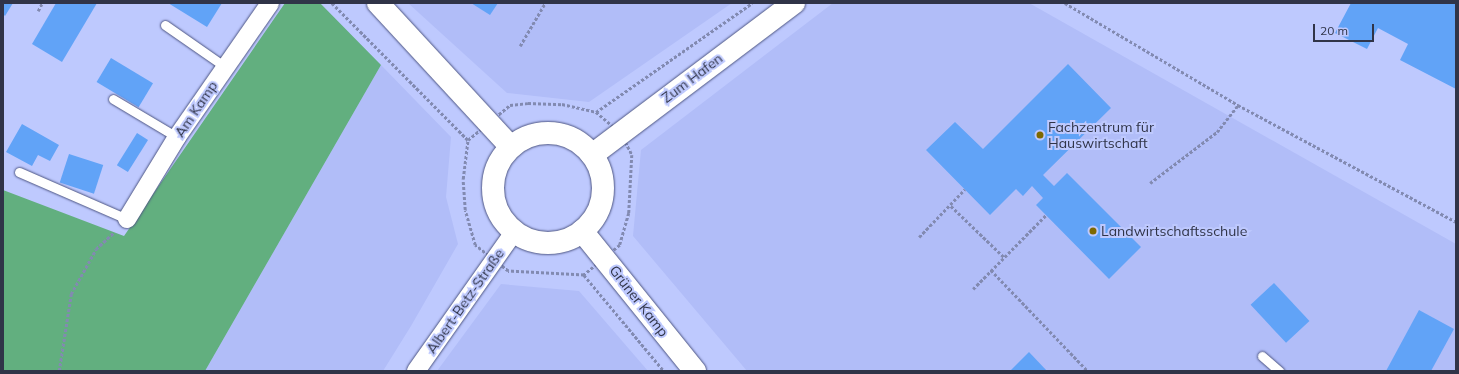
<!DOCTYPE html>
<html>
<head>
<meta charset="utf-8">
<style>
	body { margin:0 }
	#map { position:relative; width:1459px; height:374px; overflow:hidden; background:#bec9fe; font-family:Mulish,sans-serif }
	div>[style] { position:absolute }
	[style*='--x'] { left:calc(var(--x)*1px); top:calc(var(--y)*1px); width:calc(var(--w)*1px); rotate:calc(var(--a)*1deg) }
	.built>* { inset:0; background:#b1bdf8 }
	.green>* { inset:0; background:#62af7f }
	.building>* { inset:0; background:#61a3f7; transform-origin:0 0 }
	.path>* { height:2.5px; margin-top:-1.25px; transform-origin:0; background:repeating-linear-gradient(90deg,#828ab1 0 3px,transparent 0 5px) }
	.roads { filter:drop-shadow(0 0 1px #4e5683) drop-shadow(0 0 1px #4e5683) }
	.service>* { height:9px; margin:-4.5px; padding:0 4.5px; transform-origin:4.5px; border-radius:4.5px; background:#fff }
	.minor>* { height:18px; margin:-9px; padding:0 9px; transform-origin:9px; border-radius:9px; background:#fff }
	.tertiary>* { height:22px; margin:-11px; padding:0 11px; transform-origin:11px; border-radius:11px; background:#fff }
	.secondary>* { height:22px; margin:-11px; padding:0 11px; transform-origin:11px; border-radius:11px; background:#fff }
	.secondary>.ring { margin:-11px; padding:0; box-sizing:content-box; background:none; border:22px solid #fff; border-radius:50% }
	.dots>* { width:11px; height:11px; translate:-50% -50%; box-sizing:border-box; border:2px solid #bec9fe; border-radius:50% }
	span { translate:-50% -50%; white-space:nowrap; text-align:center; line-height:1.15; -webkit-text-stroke:4px #bec9fe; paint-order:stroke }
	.street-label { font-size:14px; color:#303448 }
	.poi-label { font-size:14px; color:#303448 }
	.left { translate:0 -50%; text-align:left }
	.frame { position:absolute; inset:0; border:4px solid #303448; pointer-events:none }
	.scale { position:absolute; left:1313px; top:24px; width:61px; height:18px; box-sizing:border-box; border:2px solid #303448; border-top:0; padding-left:5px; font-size:12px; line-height:14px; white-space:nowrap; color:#303448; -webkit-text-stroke:3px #bec9fe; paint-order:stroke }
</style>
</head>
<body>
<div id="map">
	<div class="built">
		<i style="clip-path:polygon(408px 3px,732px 3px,589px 102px,507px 93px)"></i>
		<i style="clip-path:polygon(833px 3px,1029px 3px,1456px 244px,1456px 371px,747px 371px,633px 236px,641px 150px)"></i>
		<i style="clip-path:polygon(381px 65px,451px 137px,446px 197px,458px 244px,411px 326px,383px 371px,205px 371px)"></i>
		<i style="clip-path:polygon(501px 284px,579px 291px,648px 371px,437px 371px)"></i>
	</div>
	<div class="green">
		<i style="clip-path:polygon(285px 3px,320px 3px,381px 65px,205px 371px,3px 371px,3px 190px,124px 236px)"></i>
	</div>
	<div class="building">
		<i style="clip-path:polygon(3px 3px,13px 3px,5px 16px,3px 14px)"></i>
		<i style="clip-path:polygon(56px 3px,97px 3px,62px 62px,32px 44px)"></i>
		<i style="clip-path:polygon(168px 3px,222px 3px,207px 27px)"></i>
		<i style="clip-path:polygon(471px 3px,498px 3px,490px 15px)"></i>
		<i style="clip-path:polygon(1351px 3px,1456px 3px,1456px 89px,1400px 60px,1408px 44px,1378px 28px,1367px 49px,1335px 33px)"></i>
		<i style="left:111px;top:58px;width:49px;height:28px;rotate:31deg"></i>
		<i style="clip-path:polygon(1068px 64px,1111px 108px,1043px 175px,1054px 186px,1067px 173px,1141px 247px,1109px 279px,1036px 205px,1043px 198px,1032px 186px,1023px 196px,1016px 189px,990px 215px,926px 150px,955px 122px,983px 149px)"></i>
		<i style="clip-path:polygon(22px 124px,59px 145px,50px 161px,38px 155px,32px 166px,6px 152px)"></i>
		<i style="left:137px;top:133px;width:13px;height:38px;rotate:32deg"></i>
		<i style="left:69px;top:154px;width:36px;height:30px;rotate:18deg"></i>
		<i style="left:1274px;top:283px;width:52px;height:32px;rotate:47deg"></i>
		<i style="clip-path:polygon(1419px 310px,1454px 329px,1431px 371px,1386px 371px)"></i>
		<i style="clip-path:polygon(1029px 352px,1047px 371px,1010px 371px)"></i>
	</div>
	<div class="path">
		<i style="--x:332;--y:3;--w:193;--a:45.2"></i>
		<i style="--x:1065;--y:3;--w:201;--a:30.5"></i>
		<i style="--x:1238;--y:105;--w:247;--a:28.2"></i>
		<i style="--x:38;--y:11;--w:9;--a:-63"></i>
		<i style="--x:520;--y:46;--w:50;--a:-59.8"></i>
		<i style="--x:528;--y:103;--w:34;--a:2"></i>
		<i style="--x:562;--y:104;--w:35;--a:13"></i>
		<i style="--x:596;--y:112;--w:33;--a:40"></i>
		<i style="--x:621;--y:133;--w:25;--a:63"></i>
		<i style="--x:632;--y:155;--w:58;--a:93"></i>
		<i style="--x:629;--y:213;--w:33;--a:106"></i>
		<i style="--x:620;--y:245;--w:47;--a:140.2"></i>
		<i style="--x:584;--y:275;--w:76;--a:-177"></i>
		<i style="--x:508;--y:271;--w:42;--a:-141.8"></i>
		<i style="--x:475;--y:245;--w:36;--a:-106"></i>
		<i style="--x:465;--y:210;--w:31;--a:-94"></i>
		<i style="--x:463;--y:179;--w:39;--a:-83"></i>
		<i style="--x:468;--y:140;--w:55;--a:-39.8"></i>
		<i style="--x:510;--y:105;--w:18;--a:-6"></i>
		<i style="--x:596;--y:112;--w:190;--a:-34.9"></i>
		<i style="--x:1150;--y:183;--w:84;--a:-37.3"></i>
		<i style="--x:1217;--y:132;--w:34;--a:-52"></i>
		<i style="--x:951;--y:206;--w:75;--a:43.9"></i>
		<i style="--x:919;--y:237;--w:66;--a:-46.2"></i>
		<i style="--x:991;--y:270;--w:140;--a:46.2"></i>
		<i style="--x:584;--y:275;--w:125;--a:50.2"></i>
		<i style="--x:973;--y:289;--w:104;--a:-45.4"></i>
		<i style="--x:59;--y:371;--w:78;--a:-81.1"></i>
		<i style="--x:71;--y:294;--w:51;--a:-60.9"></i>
		<i style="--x:96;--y:249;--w:25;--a:-43"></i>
	</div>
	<div class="roads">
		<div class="service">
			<i style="--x:165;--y:25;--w:72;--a:34.8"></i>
			<i style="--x:113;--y:99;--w:74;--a:30.7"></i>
			<i style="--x:19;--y:172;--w:118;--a:23.5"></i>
			<i style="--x:1262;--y:356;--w:23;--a:41"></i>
		</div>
		<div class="minor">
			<i style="--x:127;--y:219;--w:96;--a:-58.6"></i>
			<i style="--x:177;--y:137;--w:163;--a:-55.2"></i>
			<i style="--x:416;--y:371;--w:170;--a:-54.8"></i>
		</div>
		<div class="tertiary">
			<i style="--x:582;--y:231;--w:180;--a:51.1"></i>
		</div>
		<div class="secondary">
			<i style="--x:378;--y:3;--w:196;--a:47.3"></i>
			<i class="ring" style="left:493px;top:133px;width:88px;height:88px"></i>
			<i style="--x:592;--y:155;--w:253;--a:-37"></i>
		</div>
	</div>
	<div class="dots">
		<i style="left:1040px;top:135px;background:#7e6901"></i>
		<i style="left:1093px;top:231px;background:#7e6901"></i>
	</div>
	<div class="street-label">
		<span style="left:692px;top:78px;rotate:-37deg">Zum Hafen</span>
		<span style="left:196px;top:109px;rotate:-56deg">Am Kamp</span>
		<span style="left:465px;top:301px;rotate:-55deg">Albert-Betz-Straße</span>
		<span style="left:639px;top:301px;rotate:52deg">Grüner Kamp</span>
	</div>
	<div class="poi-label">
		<span class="left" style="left:1048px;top:135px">Fachzentrum für<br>Hauswirtschaft</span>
		<span class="left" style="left:1101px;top:231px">Landwirtschaftsschule</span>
	</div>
	<div class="frame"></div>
	<div class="scale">20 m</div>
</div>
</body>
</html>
